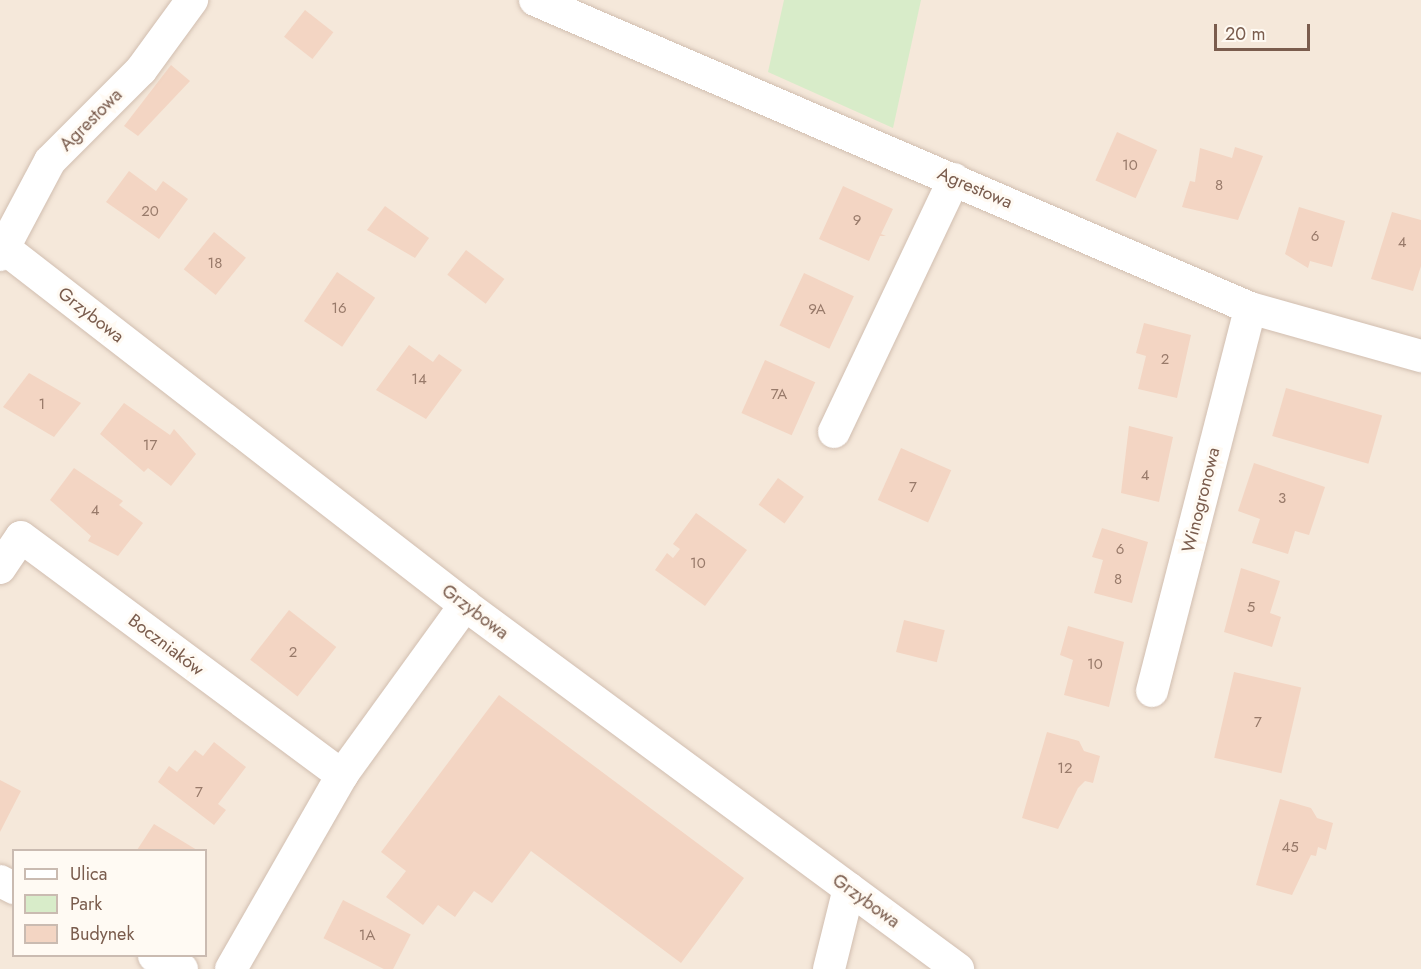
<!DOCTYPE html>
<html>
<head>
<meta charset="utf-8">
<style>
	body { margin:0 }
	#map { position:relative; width:1421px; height:969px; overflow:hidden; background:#fdf6ec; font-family:Jost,sans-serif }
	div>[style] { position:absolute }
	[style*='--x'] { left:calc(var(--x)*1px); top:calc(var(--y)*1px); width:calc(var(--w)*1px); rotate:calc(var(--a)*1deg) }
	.residential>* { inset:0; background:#f5e8da }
	.green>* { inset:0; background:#d8ecc9 }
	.building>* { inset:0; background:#f3d5c3; transform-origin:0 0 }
	.roads { filter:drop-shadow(0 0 2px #d1beb0) drop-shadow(0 0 2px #d1beb0) }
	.minor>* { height:32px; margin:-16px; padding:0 16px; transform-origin:16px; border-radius:16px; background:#fff }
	span { translate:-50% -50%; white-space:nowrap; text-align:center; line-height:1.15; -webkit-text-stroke:6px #fffaf3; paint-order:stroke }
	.number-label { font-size:15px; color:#987a6a }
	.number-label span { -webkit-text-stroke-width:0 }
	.street-label { font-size:18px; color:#7a5c4d }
	.legend { position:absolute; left:12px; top:849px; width:195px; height:108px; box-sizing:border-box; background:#fffaf3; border:2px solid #cabbb1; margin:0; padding:8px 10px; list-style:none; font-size:18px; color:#7a5c4d }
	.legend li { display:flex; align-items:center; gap:12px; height:30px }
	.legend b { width:30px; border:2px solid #cabbb1 }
	.scale { position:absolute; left:1214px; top:24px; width:96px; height:27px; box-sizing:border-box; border:3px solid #7a5c4d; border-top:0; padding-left:8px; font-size:18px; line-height:21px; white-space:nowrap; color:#7a5c4d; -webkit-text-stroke:4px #fffaf3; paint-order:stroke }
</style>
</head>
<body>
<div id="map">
	<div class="residential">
		<i style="clip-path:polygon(evenodd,0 0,1421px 0,1421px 969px,0 969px,0 0,14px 850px,206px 850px,206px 956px,14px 956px,14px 850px)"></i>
	</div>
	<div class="green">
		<i style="clip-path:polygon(784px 0,921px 0,893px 128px,768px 72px)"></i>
	</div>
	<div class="building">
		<i style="left:305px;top:10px;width:36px;height:34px;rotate:38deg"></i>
		<i style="clip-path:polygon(171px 65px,190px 81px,138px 136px,124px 126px)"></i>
		<i style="left:1117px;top:132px;width:44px;height:53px;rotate:24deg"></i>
		<i style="clip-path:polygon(1235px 147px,1263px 156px,1238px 220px,1182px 207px,1190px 181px,1195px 182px,1200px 148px,1232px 158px)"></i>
		<i style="clip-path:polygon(129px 171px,156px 191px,163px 181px,188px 199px,159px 239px,106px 202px)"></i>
		<i style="clip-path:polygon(843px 186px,893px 209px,881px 234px,886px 236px,880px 236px,869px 261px,819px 239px)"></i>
		<i style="clip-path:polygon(385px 206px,429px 238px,415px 258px,367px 230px)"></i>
		<i style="clip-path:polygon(1299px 207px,1345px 221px,1332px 267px,1310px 261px,1308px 268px,1285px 254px)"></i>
		<i style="clip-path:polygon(1392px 212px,1421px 220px,1421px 266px,1413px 291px,1371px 279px)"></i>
		<i style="left:214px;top:232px;width:41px;height:48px;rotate:39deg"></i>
		<i style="left:466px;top:250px;width:48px;height:31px;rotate:37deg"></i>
		<i style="left:337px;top:272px;width:46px;height:59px;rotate:34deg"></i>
		<i style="left:804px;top:273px;width:55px;height:58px;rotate:25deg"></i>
		<i style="clip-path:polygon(1144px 323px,1191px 335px,1177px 398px,1138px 389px,1146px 356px,1136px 353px)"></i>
		<i style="clip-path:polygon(409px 345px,433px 362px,439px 354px,462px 370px,426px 419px,376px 390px)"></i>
		<i style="left:765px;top:360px;width:55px;height:58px;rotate:24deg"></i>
		<i style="clip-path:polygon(29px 373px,81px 403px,54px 437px,3px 407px)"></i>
		<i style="left:1286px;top:388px;width:100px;height:50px;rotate:16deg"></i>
		<i style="clip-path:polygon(124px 403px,170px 435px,174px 429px,196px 454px,171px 486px,148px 468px,144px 472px,100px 434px)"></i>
		<i style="clip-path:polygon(1129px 426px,1173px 437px,1159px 502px,1121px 493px)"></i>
		<i style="left:901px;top:448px;width:55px;height:57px;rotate:24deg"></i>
		<i style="clip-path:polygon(1254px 463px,1325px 487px,1309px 535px,1295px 531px,1288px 554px,1252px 543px,1260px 519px,1238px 511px)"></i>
		<i style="clip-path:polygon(74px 468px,123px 501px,119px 505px,143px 523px,118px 556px,88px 541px,91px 536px,50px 500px)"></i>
		<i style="left:778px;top:478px;width:32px;height:33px;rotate:36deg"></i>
		<i style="clip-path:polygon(696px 513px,747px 550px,705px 606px,655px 570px,667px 553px,673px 558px,680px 549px,673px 544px)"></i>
		<i style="clip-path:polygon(1102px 528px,1148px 542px,1132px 603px,1094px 593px,1103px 560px,1092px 557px)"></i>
		<i style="clip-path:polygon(1241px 568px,1280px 581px,1270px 613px,1281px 617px,1272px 647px,1224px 632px)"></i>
		<i style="left:289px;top:610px;width:60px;height:63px;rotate:38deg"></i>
		<i style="left:904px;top:620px;width:42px;height:33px;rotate:14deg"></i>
		<i style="clip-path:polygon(1068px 626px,1124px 642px,1109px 707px,1064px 695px,1073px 660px,1060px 655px)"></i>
		<i style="left:1234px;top:672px;width:69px;height:88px;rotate:13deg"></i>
		<i style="clip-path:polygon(499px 695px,744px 878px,681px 963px,531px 851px,492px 903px,474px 891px,455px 917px,438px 905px,423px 925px,386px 897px,406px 871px,381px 852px)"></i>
		<i style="clip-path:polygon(1047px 732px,1079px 741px,1084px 751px,1100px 756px,1093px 783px,1085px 781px,1078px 788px,1058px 829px,1022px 818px)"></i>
		<i style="clip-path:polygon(214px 742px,246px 767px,218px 804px,226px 810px,214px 825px,158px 782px,169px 766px,177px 772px,195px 750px,203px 756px)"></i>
		<i style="clip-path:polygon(0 780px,21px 791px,0 832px)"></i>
		<i style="clip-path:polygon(1280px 799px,1311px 808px,1317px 818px,1333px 823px,1326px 850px,1318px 847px,1316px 856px,1311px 855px,1292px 895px,1256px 885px)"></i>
		<i style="clip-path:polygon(154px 824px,197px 850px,137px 850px)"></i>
		<i style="left:343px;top:900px;width:76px;height:43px;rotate:27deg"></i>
	</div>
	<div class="roads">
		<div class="minor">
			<i style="--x:535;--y:0;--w:779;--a:23.3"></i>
			<i style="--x:1250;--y:308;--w:178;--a:15.7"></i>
			<i style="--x:0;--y:245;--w:588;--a:37.75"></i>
			<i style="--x:465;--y:605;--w:613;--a:36.44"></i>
			<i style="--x:0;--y:255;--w:106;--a:-62"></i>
			<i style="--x:50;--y:161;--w:129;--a:-45"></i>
			<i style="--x:141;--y:70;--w:87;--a:-53.9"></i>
			<i style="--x:834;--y:432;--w:280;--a:-64.6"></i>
			<i style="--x:0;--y:568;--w:37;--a:-56"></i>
			<i style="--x:21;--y:537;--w:400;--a:36.6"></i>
			<i style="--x:1152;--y:691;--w:395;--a:-75.6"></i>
			<i style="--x:0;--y:881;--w:16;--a:27"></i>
			<i style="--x:154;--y:956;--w:31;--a:25"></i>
			<i style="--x:231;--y:969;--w:224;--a:-60.2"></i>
			<i style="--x:342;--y:775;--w:210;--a:-54.1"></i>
			<i style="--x:829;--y:969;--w:83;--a:-76.1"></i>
		</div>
	</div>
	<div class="number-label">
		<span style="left:1130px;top:166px">10</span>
		<span style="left:1219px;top:186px">8</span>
		<span style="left:150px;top:212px">20</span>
		<span style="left:857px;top:221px">9</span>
		<span style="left:1315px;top:237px">6</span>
		<span style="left:1402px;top:243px">4</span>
		<span style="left:215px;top:264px">18</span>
		<span style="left:339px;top:309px">16</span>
		<span style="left:817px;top:310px">9A</span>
		<span style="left:1165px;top:360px">2</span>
		<span style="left:419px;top:380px">14</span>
		<span style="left:779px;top:395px">7A</span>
		<span style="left:42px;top:405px">1</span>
		<span style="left:150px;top:446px">17</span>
		<span style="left:1145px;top:476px">4</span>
		<span style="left:913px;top:488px">7</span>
		<span style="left:1282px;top:499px">3</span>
		<span style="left:95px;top:511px">4</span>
		<span style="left:1120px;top:550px">6</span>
		<span style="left:698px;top:564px">10</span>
		<span style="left:1118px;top:580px">8</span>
		<span style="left:1251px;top:608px">5</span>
		<span style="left:293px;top:653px">2</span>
		<span style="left:1095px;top:665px">10</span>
		<span style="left:1258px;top:723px">7</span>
		<span style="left:1065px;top:769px">12</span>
		<span style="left:199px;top:793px">7</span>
		<span style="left:1290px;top:848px">45</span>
		<span style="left:367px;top:936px">1A</span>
	</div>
	<div class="street-label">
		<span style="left:91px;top:120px;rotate:-45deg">Agrestowa</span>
		<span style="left:975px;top:188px;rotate:23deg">Agrestowa</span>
		<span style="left:91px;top:315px;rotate:38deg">Grzybowa</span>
		<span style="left:1201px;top:500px;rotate:-76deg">Winogronowa</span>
		<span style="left:475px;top:612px;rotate:37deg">Grzybowa</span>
		<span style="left:166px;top:645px;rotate:37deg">Boczniaków</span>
		<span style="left:866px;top:901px;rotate:36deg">Grzybowa</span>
	</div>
	<ul class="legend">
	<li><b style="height:8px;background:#fff"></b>Ulica</li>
	<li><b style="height:16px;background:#d8ecc9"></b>Park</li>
	<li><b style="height:16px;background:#f3d5c3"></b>Budynek</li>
	</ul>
	<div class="scale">20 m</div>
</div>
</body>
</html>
